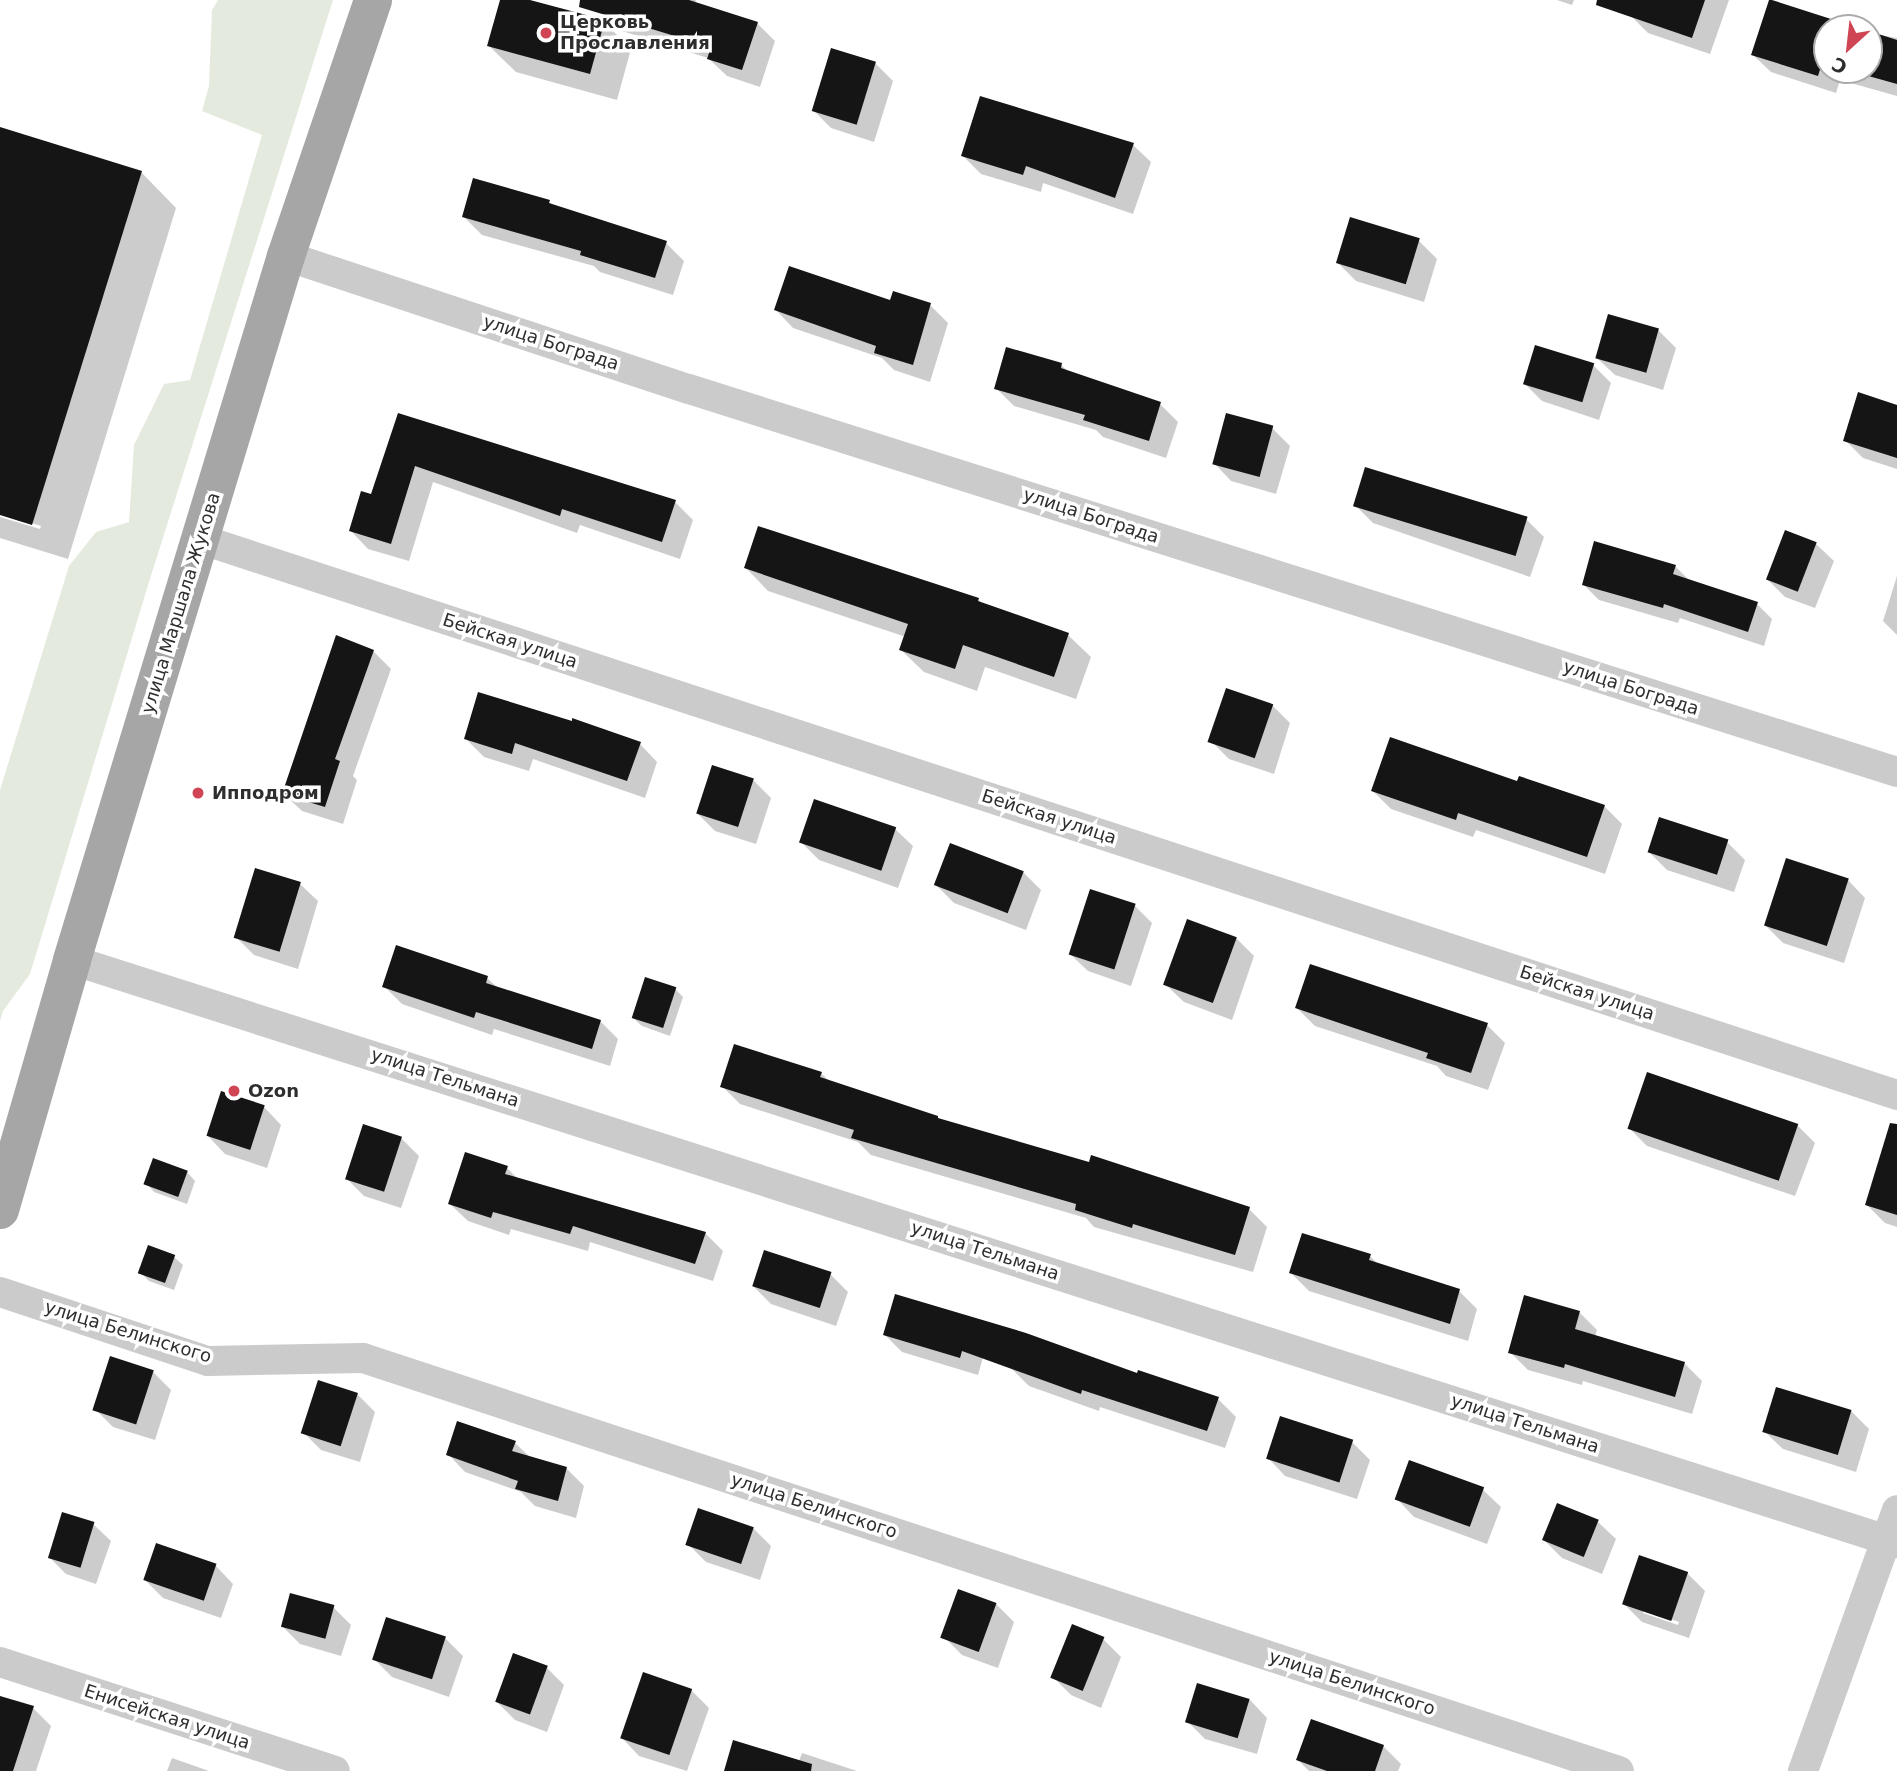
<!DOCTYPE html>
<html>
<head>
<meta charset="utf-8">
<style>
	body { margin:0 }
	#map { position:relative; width:1897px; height:1771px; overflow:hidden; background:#fff; font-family:"DejaVu Sans",sans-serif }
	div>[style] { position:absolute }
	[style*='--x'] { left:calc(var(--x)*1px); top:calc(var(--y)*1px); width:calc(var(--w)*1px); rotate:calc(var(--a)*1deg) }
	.green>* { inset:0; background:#e4eade }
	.shadow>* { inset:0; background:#0003 }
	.building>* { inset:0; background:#151515; transform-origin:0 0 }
	.minor>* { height:30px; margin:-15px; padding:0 15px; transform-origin:15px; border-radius:15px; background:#cbcbcb }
	.primary>* { height:38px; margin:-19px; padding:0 19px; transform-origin:19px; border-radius:19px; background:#a6a6a6 }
	.dots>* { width:19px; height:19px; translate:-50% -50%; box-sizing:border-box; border:4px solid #fff; border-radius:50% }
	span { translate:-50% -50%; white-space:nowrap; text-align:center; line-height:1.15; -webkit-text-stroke:7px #fff; paint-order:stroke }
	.poi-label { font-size:18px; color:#2e2e2e; font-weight:700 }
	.left { translate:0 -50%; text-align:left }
	.street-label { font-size:18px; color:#2e2e2e }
	.north { position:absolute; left:1813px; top:14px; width:70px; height:70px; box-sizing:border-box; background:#fff; border:2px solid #ababab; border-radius:50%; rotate:207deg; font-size:19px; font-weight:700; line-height:28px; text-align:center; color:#2e2e2e }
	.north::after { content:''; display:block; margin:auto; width:24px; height:32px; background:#d04553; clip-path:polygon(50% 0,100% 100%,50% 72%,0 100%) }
</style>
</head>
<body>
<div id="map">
	<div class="green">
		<i style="clip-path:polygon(218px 0,333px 0,149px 582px,30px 974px,3px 1011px,0 1021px,0 790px,69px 566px,96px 532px,129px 522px,134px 445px,164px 384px,190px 380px,262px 135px,202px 111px,209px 86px,212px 10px)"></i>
	</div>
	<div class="shadow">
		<i style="clip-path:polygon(502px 0,523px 0,604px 22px,631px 49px,617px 100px,516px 72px,489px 46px)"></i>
		<i style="clip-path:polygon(608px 0,696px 0,695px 4px,757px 23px,775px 41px,760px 87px,727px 76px,708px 58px,622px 31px,604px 13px)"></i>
		<i style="clip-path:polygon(1557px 0,1574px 0,1572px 5px)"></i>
		<i style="clip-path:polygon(1636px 0,1729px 0,1710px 54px,1648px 33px,1631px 16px)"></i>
		<i style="clip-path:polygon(1770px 1px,1853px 28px,1827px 28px,1827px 70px,1869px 70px,1869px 33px,1897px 38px,1897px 96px,1840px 80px,1836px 93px,1771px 72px,1753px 55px)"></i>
		<i style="clip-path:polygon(875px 63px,893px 81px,874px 142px,831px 128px,813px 110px)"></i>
		<i style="clip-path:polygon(0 129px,141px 172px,176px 208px,68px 559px,0 538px,0 517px,40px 529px,41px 526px,0 513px)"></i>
		<i style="clip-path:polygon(1133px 145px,1151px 162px,1133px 214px,1043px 183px,1041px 192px,981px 174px,963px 156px)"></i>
		<i style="clip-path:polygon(549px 202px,554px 207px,666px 243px,684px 261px,673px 295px,600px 272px,594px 266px,482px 235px,464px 217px)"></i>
		<i style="clip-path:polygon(1419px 241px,1437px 259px,1424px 302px,1356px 281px,1338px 263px)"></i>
		<i style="clip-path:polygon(892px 302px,930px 305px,948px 323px,930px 382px,894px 370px,882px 358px,793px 328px,776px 310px)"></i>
		<i style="clip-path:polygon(1658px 330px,1676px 348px,1663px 390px,1615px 375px,1597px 358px)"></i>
		<i style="clip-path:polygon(1061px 365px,1070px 373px,1160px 404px,1178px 422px,1166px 458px,1103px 437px,1096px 430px,1014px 406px,996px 388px)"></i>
		<i style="clip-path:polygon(1593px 365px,1611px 383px,1599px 420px,1542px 401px,1524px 383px)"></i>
		<i style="clip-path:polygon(1897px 406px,1897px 469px,1863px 458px,1845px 440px)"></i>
		<i style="clip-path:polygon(399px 415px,675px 502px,693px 520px,680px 559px,580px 525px,577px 533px,433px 482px,409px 561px,368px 549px,351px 531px,372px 496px)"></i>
		<i style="clip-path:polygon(1272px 428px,1290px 446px,1276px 494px,1231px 481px,1214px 463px)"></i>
		<i style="clip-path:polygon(1355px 505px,1526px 519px,1544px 537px,1530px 577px,1373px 523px)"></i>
		<i style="clip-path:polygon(1816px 544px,1834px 561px,1815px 608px,1785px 597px,1767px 579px)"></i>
		<i style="clip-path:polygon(1675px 566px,1690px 581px,1757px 604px,1772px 619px,1764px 646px,1680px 618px,1678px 623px,1599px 600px,1584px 585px)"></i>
		<i style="clip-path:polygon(746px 568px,978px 599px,983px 605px,1068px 635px,1091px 657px,1076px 699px,985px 667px,977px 691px,924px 672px,901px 650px,906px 637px,768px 591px)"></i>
		<i style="clip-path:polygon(1897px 576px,1897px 635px,1883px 621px)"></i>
		<i style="clip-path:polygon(373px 651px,391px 669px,353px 776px,357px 780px,343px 824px,302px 811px,284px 794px)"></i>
		<i style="clip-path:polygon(1272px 705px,1290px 723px,1274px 774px,1229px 759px,1211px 741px)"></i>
		<i style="clip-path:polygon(466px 739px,640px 744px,657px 762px,645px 798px,533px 759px,529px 771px,484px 757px)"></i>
		<i style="clip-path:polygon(753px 780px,771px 798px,756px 844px,715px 831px,697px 813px)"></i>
		<i style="clip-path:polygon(1518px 783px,1604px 806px,1622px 824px,1605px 874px,1476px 830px,1473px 837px,1391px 809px,1373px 791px)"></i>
		<i style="clip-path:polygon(895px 829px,913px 846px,898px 888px,819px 860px,801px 842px)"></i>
		<i style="clip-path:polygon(1727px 842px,1745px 860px,1734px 892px,1667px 870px,1649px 852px)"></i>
		<i style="clip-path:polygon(1023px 872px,1041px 890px,1026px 930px,954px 903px,936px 885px)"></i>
		<i style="clip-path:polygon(1848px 880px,1865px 898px,1844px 963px,1783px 943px,1765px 925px)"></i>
		<i style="clip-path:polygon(300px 884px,318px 901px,298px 969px,254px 955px,236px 937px)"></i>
		<i style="clip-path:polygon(1135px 906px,1152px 923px,1131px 986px,1088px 971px,1070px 954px)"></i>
		<i style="clip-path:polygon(1236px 938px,1254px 956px,1232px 1020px,1184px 1002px,1166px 985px)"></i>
		<i style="clip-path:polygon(487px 978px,499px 989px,600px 1021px,618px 1039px,610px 1066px,494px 1029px,492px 1035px,402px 1004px,384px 986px)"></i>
		<i style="clip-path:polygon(675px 989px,683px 997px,670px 1036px,642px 1026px,633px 1018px)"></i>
		<i style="clip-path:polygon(1297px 1008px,1487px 1025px,1505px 1043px,1488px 1090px,1446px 1076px,1437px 1066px,1315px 1026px)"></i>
		<i style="clip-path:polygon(821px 1073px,830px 1082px,941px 1121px,1249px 1209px,1267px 1227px,1253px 1272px,1094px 1227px,1086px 1218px,871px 1155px,858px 1142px,740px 1104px,722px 1086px)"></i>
		<i style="clip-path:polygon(264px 1107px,281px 1125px,267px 1168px,225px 1154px,208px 1136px)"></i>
		<i style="clip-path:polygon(1797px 1125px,1815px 1143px,1795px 1196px,1647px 1146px,1629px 1128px)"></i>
		<i style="clip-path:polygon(401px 1138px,419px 1156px,401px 1208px,364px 1196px,346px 1178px)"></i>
		<i style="clip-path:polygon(1897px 1166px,1897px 1227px,1885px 1223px,1867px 1205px)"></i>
		<i style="clip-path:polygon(507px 1168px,518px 1179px,705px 1233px,723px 1251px,713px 1281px,590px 1242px,588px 1251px,511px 1229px,509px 1235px,468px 1221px,450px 1204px)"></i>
		<i style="clip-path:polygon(187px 1172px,195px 1181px,187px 1204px,154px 1192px,146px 1183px)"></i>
		<i style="clip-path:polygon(149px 1248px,174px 1257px,183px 1265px,174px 1290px,149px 1281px,140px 1272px)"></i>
		<i style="clip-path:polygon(1370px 1256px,1380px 1266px,1459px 1291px,1477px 1309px,1468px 1341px,1309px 1291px,1291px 1273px)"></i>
		<i style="clip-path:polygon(830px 1274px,848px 1292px,836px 1326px,771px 1304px,753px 1286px)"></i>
		<i style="clip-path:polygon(1579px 1312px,1597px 1330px,1595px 1337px,1684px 1363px,1702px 1381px,1692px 1414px,1583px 1381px,1582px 1385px,1528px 1370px,1510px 1352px)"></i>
		<i style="clip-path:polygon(885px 1335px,989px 1336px,978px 1375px,902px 1352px)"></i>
		<i style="clip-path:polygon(1011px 1368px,1138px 1376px,1218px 1399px,1236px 1417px,1225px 1448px,1100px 1407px,1099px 1411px,1029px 1386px)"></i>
		<i style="clip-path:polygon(153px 1372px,171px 1390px,155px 1440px,113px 1427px,95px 1409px)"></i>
		<i style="clip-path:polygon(357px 1394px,375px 1412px,360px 1462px,321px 1450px,303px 1432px)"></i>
		<i style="clip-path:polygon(1851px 1411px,1869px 1429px,1856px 1472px,1783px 1449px,1765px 1432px)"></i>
		<i style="clip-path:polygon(1352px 1442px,1370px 1460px,1357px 1499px,1285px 1476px,1268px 1458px)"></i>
		<i style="clip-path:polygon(515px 1443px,531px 1458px,566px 1468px,584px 1486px,576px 1518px,535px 1506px,521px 1492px,465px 1472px,448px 1454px)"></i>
		<i style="clip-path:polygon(1483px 1490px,1501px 1507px,1487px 1544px,1414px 1517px,1397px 1499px)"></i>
		<i style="clip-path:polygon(1598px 1522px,1616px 1539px,1602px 1574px,1562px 1558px,1544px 1540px)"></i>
		<i style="clip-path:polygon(93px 1524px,111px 1541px,96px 1584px,66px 1574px,48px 1556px)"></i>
		<i style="clip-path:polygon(753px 1528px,771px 1546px,760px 1580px,706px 1562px,688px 1544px)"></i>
		<i style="clip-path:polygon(157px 1545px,216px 1566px,233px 1584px,221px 1618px,163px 1598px,145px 1580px)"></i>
		<i style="clip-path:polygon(evenodd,1687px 1573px,1705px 1591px,1689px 1638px,1642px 1622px,1624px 1604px,1687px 1573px,1643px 1610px,1679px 1622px,1678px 1625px,1643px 1613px,1643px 1610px)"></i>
		<i style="clip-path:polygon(996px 1604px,1014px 1622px,998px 1668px,962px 1655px,944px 1637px)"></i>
		<i style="clip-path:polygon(333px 1607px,351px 1625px,341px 1656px,300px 1644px,282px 1626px)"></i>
		<i style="clip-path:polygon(445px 1638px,463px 1656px,449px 1697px,392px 1677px,374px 1659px)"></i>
		<i style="clip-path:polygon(1103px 1639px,1121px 1657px,1101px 1708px,1071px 1695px,1053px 1677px)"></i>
		<i style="clip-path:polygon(547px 1668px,564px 1685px,547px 1732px,515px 1720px,497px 1702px)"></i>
		<i style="clip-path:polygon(691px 1690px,709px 1708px,687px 1771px,639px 1756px,622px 1738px)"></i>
		<i style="clip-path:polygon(0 1697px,33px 1708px,51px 1726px,36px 1771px,0 1771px)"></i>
		<i style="clip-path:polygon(1250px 1700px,1267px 1718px,1257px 1754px,1205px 1739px,1187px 1721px)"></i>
		<i style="clip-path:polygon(1383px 1746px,1401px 1764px,1398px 1771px,1309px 1771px,1298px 1760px)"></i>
		<i style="clip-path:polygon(802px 1753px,857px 1771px,726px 1771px,799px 1761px)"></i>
		<i style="clip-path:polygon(172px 1758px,209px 1771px,167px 1771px)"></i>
	</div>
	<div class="building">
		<i style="clip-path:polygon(500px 0,530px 0,605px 20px,590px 74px,487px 46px)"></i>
		<i style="clip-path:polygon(580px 0,689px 0,758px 22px,742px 70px,707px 59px,711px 47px,579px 7px)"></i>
		<i style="clip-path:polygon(1597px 0,1705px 0,1692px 38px,1596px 5px)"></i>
		<i style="clip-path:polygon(1769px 0,1772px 0,1859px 28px,1827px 28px,1827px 65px,1822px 63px,1818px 76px,1751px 55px)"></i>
		<i style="clip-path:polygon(1869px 31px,1897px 40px,1897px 84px,1847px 70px,1869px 70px)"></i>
		<i style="left:831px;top:48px;width:47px;height:66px;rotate:17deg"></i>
		<i style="clip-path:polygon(980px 96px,1134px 143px,1115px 198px,1026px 166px,1023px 175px,961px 156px)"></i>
		<i style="clip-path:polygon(0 127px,142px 171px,32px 525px,0 515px)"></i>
		<i style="clip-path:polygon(473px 178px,550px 200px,549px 203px,667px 241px,655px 278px,580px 255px,581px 251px,462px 217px)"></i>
		<i style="left:1350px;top:217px;width:73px;height:48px;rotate:17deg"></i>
		<i style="clip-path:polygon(789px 266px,890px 300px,893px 291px,931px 303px,913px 365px,874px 353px,876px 346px,774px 310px)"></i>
		<i style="left:1608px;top:314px;width:53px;height:46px;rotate:16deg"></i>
		<i style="left:1535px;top:345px;width:62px;height:41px;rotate:17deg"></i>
		<i style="clip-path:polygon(1006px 347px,1062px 363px,1061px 368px,1161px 402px,1149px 441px,1083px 420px,1085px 415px,994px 389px)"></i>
		<i style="clip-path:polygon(1858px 392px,1897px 405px,1897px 458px,1843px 441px)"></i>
		<i style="clip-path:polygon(398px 413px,676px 500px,662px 542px,562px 509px,560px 516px,415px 466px,391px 544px,349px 531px,361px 491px,371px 494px)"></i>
		<i style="left:1226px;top:413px;width:49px;height:53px;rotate:15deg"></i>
		<i style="left:1365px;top:467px;width:170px;height:41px;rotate:17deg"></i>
		<i style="clip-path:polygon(758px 526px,979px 598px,978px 601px,1069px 633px,1054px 677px,963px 645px,955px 669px,899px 650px,908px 624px,744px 568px)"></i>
		<i style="left:1785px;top:530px;width:34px;height:53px;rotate:21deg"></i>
		<i style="clip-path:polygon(1594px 541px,1676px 565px,1673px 574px,1758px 602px,1748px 632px,1664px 604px,1663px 608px,1582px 585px)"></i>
		<i style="clip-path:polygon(336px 635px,374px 650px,335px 759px,340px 761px,325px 807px,282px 794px)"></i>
		<i style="left:1226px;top:688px;width:50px;height:57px;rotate:19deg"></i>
		<i style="clip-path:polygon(478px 692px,572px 721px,572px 718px,641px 742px,627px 781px,515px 743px,512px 754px,464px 739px)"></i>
		<i style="clip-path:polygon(1390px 737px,1517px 781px,1519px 776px,1605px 805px,1587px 857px,1458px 813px,1456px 820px,1371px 791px)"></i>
		<i style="left:712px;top:765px;width:44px;height:51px;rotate:18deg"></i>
		<i style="left:814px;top:799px;width:87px;height:46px;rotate:19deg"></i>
		<i style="left:1659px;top:817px;width:73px;height:37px;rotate:18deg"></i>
		<i style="left:950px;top:843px;width:79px;height:45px;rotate:21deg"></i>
		<i style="left:1786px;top:858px;width:66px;height:71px;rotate:18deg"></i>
		<i style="left:255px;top:868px;width:48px;height:73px;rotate:17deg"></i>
		<i style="left:1090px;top:889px;width:48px;height:69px;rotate:18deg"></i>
		<i style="left:1187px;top:919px;width:53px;height:70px;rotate:20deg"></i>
		<i style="clip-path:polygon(396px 945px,488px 976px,486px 983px,601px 1020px,592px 1049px,476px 1012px,474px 1018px,382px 987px)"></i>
		<i style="clip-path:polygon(1310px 964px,1488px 1023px,1471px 1073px,1426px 1058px,1428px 1053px,1295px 1008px)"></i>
		<i style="left:645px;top:977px;width:33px;height:43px;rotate:18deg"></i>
		<i style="clip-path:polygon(734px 1044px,822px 1072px,820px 1077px,938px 1116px,938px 1118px,1089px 1162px,1091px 1155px,1250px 1207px,1235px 1255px,1133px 1224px,1132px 1228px,1075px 1210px,1076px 1204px,851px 1138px,854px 1130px,720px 1087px)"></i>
		<i style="left:1647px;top:1072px;width:160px;height:60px;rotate:19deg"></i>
		<i style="left:221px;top:1091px;width:46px;height:47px;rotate:18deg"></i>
		<i style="clip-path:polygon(1890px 1123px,1897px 1124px,1897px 1215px,1865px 1205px)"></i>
		<i style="left:363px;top:1124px;width:41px;height:58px;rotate:18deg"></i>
		<i style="clip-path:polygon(465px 1152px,508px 1166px,505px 1174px,706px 1232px,695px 1264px,573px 1226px,570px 1234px,493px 1212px,491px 1218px,448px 1204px)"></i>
		<i style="left:153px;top:1158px;width:37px;height:28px;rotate:20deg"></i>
		<i style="clip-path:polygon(1302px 1233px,1371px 1254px,1369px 1260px,1460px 1289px,1450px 1324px,1289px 1273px)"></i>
		<i style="left:148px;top:1245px;width:29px;height:30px;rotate:20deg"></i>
		<i style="left:764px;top:1250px;width:71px;height:38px;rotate:18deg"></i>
		<i style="clip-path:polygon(895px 1294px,1026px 1333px,1137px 1373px,1138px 1370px,1219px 1397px,1207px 1431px,1082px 1390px,1081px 1394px,962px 1351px,960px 1358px,883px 1335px)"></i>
		<i style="clip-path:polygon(1524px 1295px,1580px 1311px,1575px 1329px,1685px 1362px,1675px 1397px,1565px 1364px,1564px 1368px,1508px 1353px)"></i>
		<i style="left:110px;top:1356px;width:46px;height:57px;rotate:18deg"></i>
		<i style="left:318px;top:1380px;width:42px;height:56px;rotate:18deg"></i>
		<i style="left:1776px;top:1387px;width:79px;height:47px;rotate:17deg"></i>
		<i style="left:1280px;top:1416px;width:77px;height:45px;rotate:18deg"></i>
		<i style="clip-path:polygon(457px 1421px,516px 1441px,512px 1451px,567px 1467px,558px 1501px,515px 1489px,518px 1481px,446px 1455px)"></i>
		<i style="left:1409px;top:1460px;width:80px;height:42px;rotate:20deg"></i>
		<i style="left:1557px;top:1503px;width:45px;height:40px;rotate:22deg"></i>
		<i style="left:698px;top:1508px;width:59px;height:39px;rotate:19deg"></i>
		<i style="left:62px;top:1512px;width:34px;height:48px;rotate:17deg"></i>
		<i style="left:156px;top:1543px;width:64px;height:39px;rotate:19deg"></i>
		<i style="left:1639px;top:1555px;width:52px;height:52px;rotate:19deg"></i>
		<i style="left:958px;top:1589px;width:41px;height:52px;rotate:20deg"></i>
		<i style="left:290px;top:1593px;width:46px;height:35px;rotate:15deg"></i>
		<i style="left:386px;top:1617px;width:63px;height:45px;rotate:18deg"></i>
		<i style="left:1072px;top:1624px;width:35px;height:58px;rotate:22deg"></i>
		<i style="left:513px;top:1653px;width:37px;height:52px;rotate:20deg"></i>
		<i style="left:643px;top:1672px;width:52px;height:70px;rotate:19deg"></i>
		<i style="left:1197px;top:1683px;width:55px;height:41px;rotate:17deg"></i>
		<i style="clip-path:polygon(0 1696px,34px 1706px,13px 1771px,0 1771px)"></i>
		<i style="clip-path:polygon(1311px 1719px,1384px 1745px,1375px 1771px,1327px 1771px,1296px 1760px)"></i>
		<i style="clip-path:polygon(733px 1740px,812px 1764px,811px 1771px,724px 1771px)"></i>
	</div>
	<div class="minor">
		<i style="--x:286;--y:256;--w:424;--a:18.3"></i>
		<i style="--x:689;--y:389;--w:1267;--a:17.59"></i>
		<i style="--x:200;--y:539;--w:1786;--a:18.14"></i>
		<i style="--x:72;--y:960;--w:1916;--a:17.72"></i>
		<i style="--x:0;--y:1292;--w:219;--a:18.4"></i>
		<i style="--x:208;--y:1361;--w:155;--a:-1.1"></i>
		<i style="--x:363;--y:1358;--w:1322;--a:18.2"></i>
		<i style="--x:0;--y:1662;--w:352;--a:18"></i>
		<i style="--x:1803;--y:1771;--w:277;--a:-70.2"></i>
	</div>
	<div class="primary">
		<i style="--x:0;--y:1210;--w:260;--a:-73.9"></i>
		<i style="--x:72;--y:960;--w:736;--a:-73.09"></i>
		<i style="--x:286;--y:256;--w:270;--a:-71.2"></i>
	</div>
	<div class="dots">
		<i style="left:546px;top:33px;background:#d04553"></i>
		<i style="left:198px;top:793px;background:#d04553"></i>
		<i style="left:234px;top:1091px;background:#d04553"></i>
	</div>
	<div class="poi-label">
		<span class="left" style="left:560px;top:33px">Церковь<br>Прославления</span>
		<span class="left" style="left:212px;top:793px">Ипподром</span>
		<span class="left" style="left:248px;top:1091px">Ozon</span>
	</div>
	<div class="street-label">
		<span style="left:551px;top:343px;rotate:18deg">улица Бограда</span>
		<span style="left:1091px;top:516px;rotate:18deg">улица Бограда</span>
		<span style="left:181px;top:603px;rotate:-73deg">улица Маршала Жукова</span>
		<span style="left:510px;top:641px;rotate:18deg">Бейская улица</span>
		<span style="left:1631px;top:688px;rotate:18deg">улица Бограда</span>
		<span style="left:1049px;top:817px;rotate:18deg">Бейская улица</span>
		<span style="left:1587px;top:993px;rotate:18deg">Бейская улица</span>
		<span style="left:445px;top:1078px;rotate:18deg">улица Тельмана</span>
		<span style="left:985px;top:1251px;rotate:18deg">улица Тельмана</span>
		<span style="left:128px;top:1332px;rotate:17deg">улица Белинского</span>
		<span style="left:1525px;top:1424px;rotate:18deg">улица Тельмана</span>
		<span style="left:814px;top:1506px;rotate:18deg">улица Белинского</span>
		<span style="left:1352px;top:1683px;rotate:18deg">улица Белинского</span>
		<span style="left:167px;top:1717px;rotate:18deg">Енисейская улица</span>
	</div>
	<div class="north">С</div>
</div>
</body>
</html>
